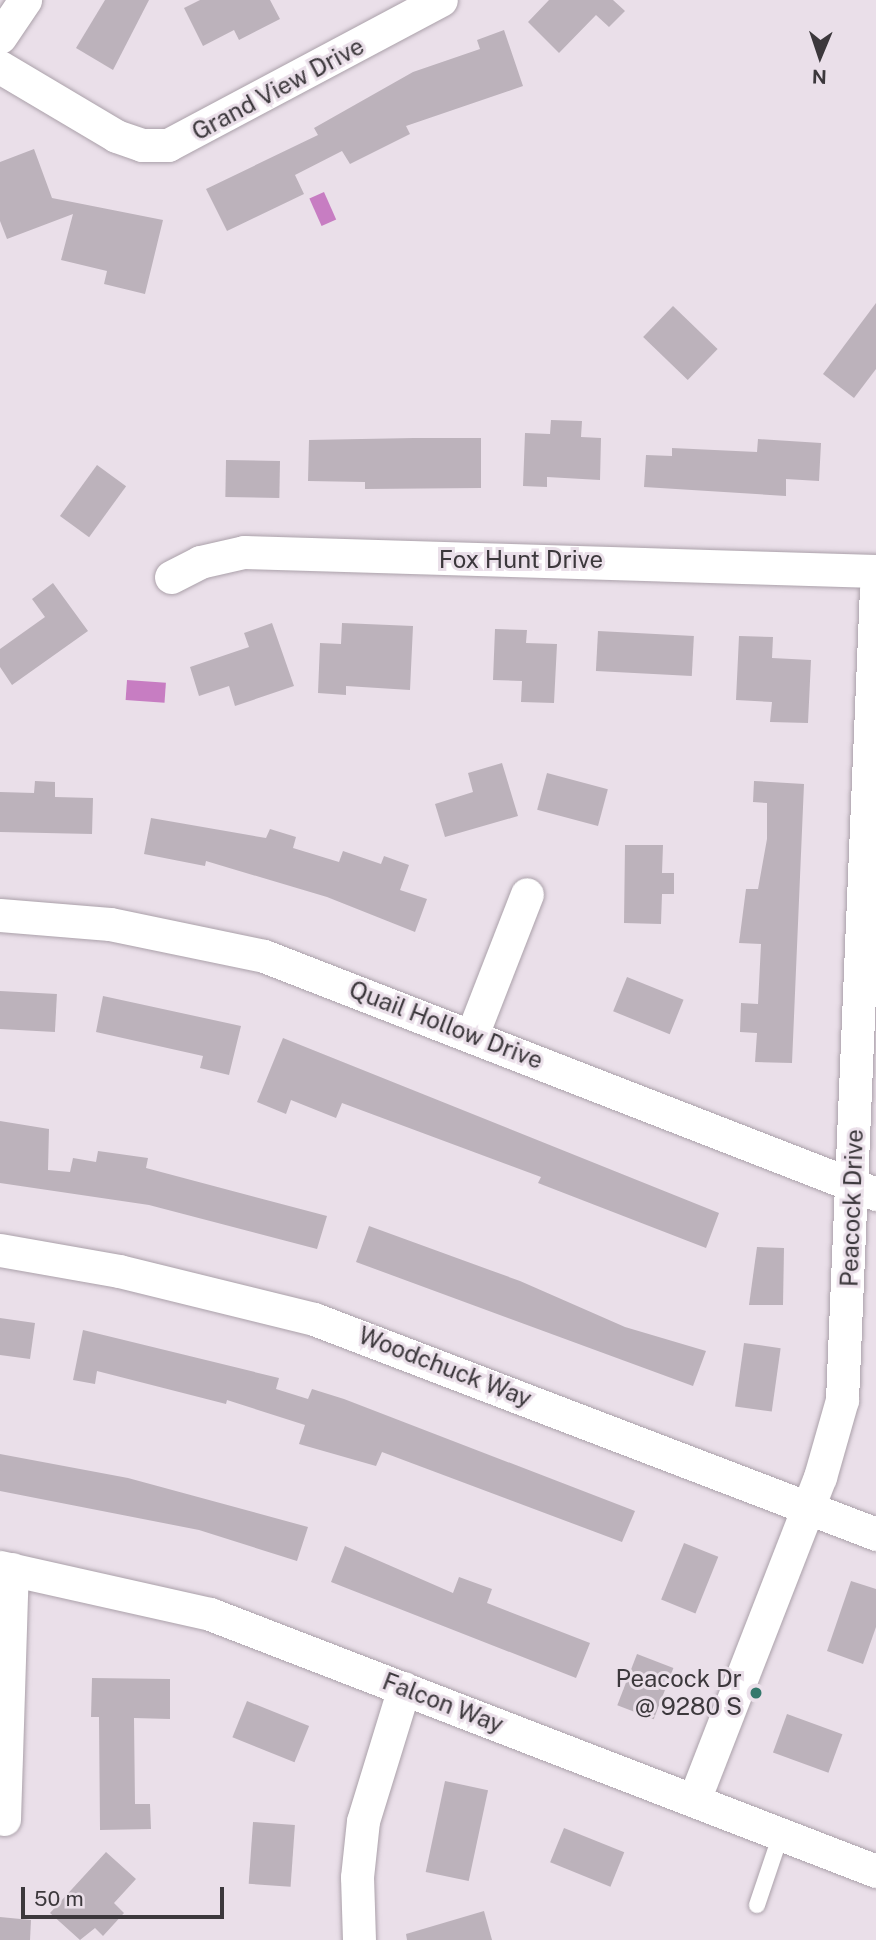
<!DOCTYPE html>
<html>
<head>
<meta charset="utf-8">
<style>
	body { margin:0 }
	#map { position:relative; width:876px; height:1940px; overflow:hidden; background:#eadfe9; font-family:"Public Sans",sans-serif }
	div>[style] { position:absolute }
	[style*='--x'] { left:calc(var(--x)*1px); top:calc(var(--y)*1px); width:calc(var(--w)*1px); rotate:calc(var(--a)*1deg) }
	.water>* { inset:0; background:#c77dc2; transform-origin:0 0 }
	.building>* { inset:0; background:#bcb2bb; transform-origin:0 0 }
	.roads { filter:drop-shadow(0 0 2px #aba1aa) drop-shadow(0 0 2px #aba1aa) }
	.service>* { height:16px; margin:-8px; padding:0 8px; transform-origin:8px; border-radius:8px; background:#fff }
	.minor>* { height:33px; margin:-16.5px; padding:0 16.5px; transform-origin:16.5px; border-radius:16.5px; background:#fff }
	.dots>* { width:19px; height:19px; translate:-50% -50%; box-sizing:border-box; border:4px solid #eadfe9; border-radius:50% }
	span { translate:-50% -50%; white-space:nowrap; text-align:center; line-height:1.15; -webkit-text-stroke:6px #eadfe9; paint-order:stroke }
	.street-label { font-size:24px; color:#3c383c }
	.poi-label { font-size:24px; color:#3c383c }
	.right { translate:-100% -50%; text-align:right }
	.north { position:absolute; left:785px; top:21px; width:70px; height:70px; -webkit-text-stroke:5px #eadfe9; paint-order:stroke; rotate:182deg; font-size:19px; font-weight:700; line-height:28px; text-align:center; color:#3c383c }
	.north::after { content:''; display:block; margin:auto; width:24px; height:32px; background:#3c383c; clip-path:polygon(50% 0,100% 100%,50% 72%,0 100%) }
	.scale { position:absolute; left:21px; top:1887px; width:203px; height:32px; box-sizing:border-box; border:4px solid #3c383c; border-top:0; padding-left:9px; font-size:21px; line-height:24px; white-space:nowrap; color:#3c383c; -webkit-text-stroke:5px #eadfe9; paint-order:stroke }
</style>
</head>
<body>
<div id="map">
	<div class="water">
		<i style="left:324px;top:192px;width:30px;height:16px;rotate:66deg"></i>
		<i style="left:127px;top:680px;width:39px;height:20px;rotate:4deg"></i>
	</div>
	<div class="building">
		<i style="clip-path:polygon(105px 0,149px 0,113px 70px,76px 48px)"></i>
		<i style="clip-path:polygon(200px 0,270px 0,280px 19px,239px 40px,234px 30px,203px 46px,184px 8px)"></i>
		<i style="clip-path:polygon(549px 0,613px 0,625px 11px,609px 27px,596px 15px,559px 53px,528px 22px)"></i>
		<i style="clip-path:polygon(504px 30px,523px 86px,406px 126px,410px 134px,350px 164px,342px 151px,295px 175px,304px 194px,227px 231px,206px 189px,318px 135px,314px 128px,413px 72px,480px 49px,477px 40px)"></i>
		<i style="clip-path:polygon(34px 149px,52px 198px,163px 220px,145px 294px,104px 284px,107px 271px,61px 260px,73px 214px,7px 239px,0 221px,0 162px)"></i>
		<i style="clip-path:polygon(876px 303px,876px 369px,854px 398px,823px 374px)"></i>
		<i style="left:673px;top:306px;width:62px;height:43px;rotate:44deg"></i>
		<i style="clip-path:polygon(551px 420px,582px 421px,581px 437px,601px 438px,600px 480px,547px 477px,547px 487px,523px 486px,525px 433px,550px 434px)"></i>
		<i style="clip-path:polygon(414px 438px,481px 438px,481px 488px,365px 489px,365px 482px,308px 481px,309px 440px)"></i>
		<i style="clip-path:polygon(758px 439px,821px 443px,819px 481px,786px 479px,786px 496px,644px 487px,646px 455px,672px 456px,672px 448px,757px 452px)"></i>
		<i style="left:226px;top:460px;width:54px;height:37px;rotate:1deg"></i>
		<i style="left:97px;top:465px;width:36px;height:63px;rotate:36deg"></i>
		<i style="clip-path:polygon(53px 583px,88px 631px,12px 685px,0 667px,0 649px,45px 617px,32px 599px)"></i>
		<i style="clip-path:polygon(272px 623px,294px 686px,235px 706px,229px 686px,199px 696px,190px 667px,249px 647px,244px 633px)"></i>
		<i style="clip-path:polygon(342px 623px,413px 626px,410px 690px,346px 686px,346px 695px,318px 693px,320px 643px,341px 644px)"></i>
		<i style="clip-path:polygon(495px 629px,527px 630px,526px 643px,557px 644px,554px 703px,521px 702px,522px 681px,493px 680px)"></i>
		<i style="left:598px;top:631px;width:96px;height:40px;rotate:3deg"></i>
		<i style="clip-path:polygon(739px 636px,773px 637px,772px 658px,811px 660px,808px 723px,770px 722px,772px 702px,736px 700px)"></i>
		<i style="clip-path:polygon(502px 763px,518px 816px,445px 837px,435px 804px,473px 792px,468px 773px)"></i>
		<i style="left:547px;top:773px;width:63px;height:38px;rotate:15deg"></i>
		<i style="clip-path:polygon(35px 781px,55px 782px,55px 797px,93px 798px,92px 834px,0 832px,0 792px,34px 793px)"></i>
		<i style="clip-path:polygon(754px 781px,804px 784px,792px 1063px,755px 1062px,757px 1033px,740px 1032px,741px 1003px,758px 1004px,761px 944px,739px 943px,746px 889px,758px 889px,767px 839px,767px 803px,753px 802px)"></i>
		<i style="clip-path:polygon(151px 818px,266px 838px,270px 829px,296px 837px,293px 848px,339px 862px,343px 851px,381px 864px,384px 856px,409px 865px,400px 890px,427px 899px,415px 932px,327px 897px,206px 861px,205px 866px,144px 854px)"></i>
		<i style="clip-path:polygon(625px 845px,663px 845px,662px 873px,674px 873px,674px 894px,662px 894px,661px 924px,624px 923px)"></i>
		<i style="left:627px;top:977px;width:61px;height:37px;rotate:22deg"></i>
		<i style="left:0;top:991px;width:57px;height:38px;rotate:3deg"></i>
		<i style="clip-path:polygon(103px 996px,241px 1026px,229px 1075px,200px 1068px,203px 1056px,96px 1032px)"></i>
		<i style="clip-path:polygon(283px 1038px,719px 1213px,706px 1248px,538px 1183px,541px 1177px,342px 1103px,336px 1118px,291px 1100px,286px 1114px,257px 1102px)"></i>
		<i style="clip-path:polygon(0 1121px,49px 1129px,48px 1170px,70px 1172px,73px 1158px,96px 1162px,98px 1151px,148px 1158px,146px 1168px,327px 1216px,317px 1249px,149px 1205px,0 1183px)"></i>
		<i style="clip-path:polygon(369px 1226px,520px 1281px,625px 1327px,706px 1351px,693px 1386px,356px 1262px)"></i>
		<i style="clip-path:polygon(757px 1247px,784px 1248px,783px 1305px,749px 1305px)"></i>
		<i style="clip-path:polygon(0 1318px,35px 1323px,30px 1359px,0 1355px)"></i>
		<i style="clip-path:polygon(83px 1330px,279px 1378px,276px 1389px,308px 1399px,312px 1389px,344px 1399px,635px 1511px,622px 1542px,382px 1452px,376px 1466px,299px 1444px,305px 1425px,227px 1400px,226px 1404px,97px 1371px,95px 1384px,73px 1380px)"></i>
		<i style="left:744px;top:1343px;width:37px;height:64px;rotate:8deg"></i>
		<i style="clip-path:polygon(0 1454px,128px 1478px,308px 1527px,297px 1561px,199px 1530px,0 1491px)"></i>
		<i style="left:684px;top:1543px;width:37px;height:61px;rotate:22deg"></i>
		<i style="clip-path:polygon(345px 1546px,453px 1593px,459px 1577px,492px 1589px,487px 1603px,590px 1643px,576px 1678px,331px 1582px)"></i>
		<i style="clip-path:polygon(851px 1581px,876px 1589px,876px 1627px,863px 1664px,827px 1651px)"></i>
		<i style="left:637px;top:1654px;width:39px;height:55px;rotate:21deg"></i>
		<i style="clip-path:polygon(92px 1678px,170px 1679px,170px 1719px,134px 1718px,135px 1804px,150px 1804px,151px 1829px,100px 1830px,99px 1717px,91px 1717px)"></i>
		<i style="left:247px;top:1701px;width:67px;height:39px;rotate:22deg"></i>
		<i style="left:787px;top:1714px;width:59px;height:41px;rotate:20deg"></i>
		<i style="left:445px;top:1781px;width:44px;height:93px;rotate:12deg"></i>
		<i style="left:253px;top:1822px;width:42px;height:62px;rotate:4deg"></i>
		<i style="left:564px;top:1828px;width:65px;height:37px;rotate:22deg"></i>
		<i style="clip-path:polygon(106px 1852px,136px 1879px,114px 1903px,124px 1913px,103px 1936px,95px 1928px,80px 1940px,50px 1913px)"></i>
		<i style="clip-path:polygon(484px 1911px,492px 1940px,407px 1940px,406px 1934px)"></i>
		<i style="clip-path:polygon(0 1917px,31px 1920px,30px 1940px,0 1940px)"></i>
	</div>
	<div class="roads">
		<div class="service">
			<i style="--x:757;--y:1905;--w:75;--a:-71.3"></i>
		</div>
		<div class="minor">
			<i style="--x:0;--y:37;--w:45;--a:-56"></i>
			<i style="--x:0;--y:67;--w:135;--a:30.7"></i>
			<i style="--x:116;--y:136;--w:28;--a:19"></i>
			<i style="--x:142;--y:145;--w:26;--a:0"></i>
			<i style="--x:168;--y:145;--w:309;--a:-28"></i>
			<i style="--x:171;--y:577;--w:33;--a:-27"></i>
			<i style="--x:200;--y:562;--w:45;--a:-12.8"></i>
			<i style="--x:244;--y:552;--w:632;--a:1.72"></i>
			<i style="--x:0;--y:915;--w:110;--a:4.7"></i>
			<i style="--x:110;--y:924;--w:157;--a:11.7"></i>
			<i style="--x:264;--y:956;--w:657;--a:21.25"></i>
			<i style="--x:472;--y:1035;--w:151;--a:-68.7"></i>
			<i style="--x:0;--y:1250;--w:121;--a:10"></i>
			<i style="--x:119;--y:1271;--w:201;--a:13.8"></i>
			<i style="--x:314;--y:1319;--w:602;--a:20.93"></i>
			<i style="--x:0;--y:1567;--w:215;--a:12.6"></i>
			<i style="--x:210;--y:1614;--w:714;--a:21.1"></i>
			<i style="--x:694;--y:1800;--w:347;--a:-68.7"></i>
			<i style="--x:820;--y:1477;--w:80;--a:-74.1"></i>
			<i style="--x:842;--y:1400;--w:811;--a:-87.6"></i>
			<i style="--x:4;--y:1819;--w:250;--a:-88.2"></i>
			<i style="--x:359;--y:1940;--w:63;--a:-91.8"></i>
			<i style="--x:357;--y:1877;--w:56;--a:-83.9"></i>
			<i style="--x:363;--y:1821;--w:139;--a:-72.9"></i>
		</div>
	</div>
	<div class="dots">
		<i style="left:756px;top:1693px;background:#34786c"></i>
	</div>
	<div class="street-label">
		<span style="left:278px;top:89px;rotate:-28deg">Grand View Drive</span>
		<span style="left:521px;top:560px">Fox Hunt Drive</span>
		<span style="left:446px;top:1025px;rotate:21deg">Quail Hollow Drive</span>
		<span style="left:852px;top:1208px;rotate:-88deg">Peacock Drive</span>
		<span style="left:445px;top:1367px;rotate:21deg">Woodchuck Way</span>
		<span style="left:443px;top:1703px;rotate:21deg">Falcon Way</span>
	</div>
	<div class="poi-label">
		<span class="right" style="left:742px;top:1693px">Peacock Dr<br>@ 9280 S</span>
	</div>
	<div class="north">N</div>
	<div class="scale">50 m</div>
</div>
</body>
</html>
